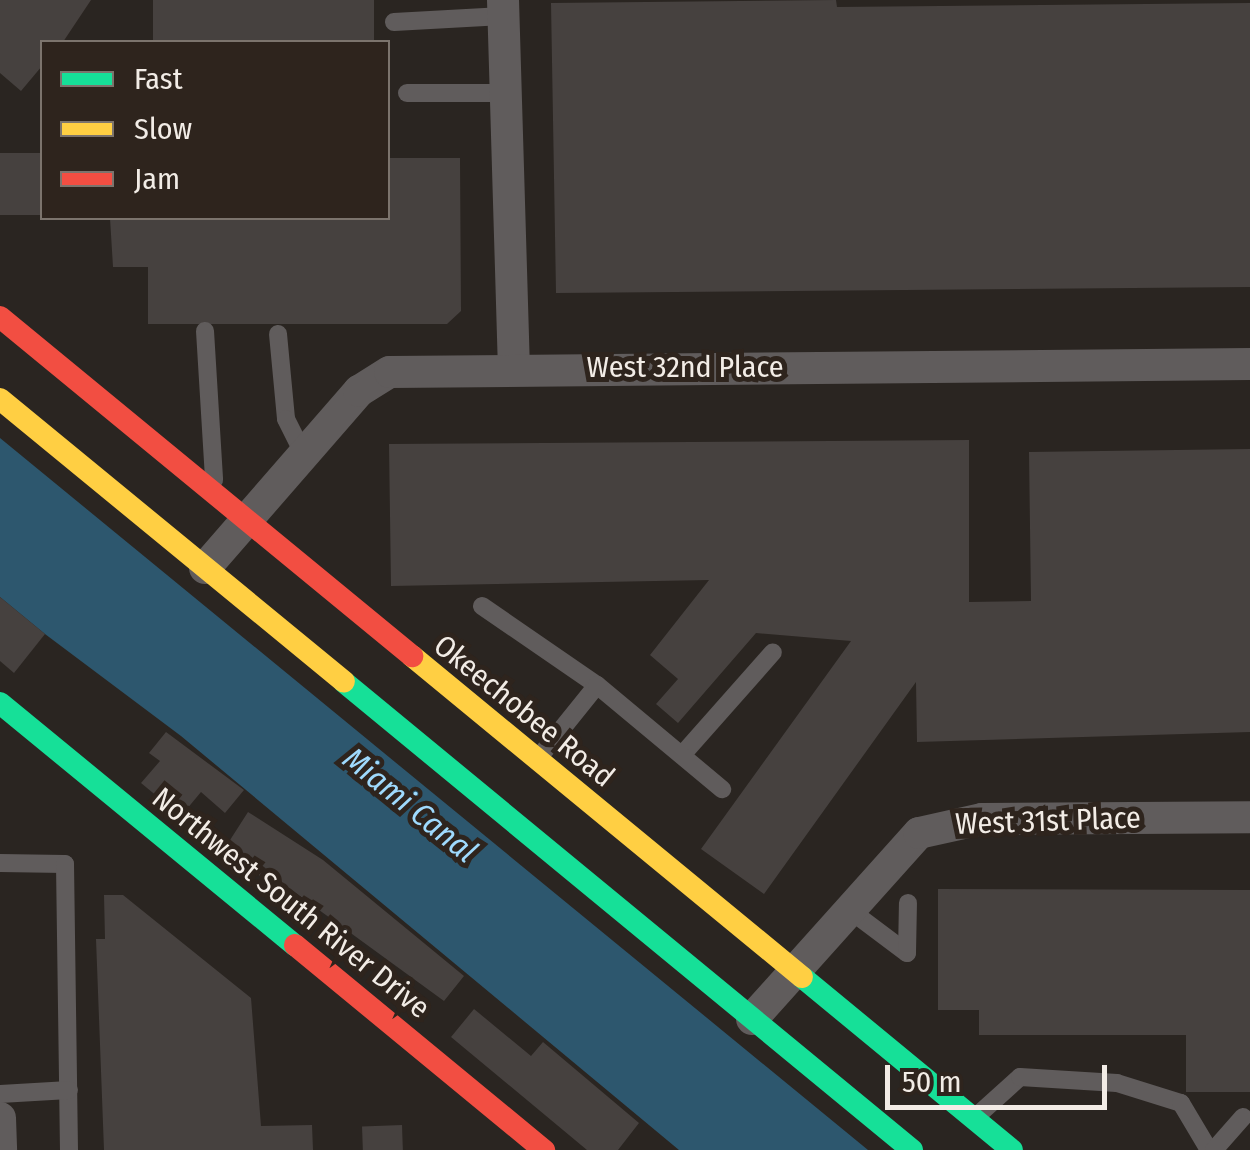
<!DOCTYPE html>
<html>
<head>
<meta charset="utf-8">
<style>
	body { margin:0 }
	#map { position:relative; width:1250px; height:1150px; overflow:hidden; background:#2a2521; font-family:"Fira Sans Condensed",sans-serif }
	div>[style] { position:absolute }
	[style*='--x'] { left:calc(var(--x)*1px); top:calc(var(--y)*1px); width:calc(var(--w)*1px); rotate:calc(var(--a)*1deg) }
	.water>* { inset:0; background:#2d576e }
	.building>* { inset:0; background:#46413f; transform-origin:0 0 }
	.lane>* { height:18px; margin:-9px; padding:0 9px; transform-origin:9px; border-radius:9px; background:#605c5c }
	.street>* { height:32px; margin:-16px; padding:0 16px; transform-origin:16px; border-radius:16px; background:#605c5c }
	.fast>* { height:22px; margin:-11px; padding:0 11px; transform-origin:11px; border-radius:11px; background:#16e098 }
	.slow>* { height:22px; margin:-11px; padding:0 11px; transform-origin:11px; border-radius:11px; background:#ffcf43 }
	.jam>* { height:22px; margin:-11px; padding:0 11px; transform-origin:11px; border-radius:11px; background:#f24e42 }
	span { translate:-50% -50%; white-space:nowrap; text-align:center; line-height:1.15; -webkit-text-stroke:10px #2e241d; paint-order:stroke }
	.street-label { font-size:30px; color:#f2ece6 }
	.water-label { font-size:32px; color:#9fdafd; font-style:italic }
	.legend { position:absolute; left:40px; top:40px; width:350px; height:180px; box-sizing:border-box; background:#2e241d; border:2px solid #7c746d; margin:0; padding:12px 18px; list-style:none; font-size:30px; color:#f2ece6 }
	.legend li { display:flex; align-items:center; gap:20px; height:50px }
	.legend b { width:50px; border:2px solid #7c746d }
	.scale { position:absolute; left:885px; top:1065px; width:222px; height:45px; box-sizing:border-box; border:5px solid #f2ece6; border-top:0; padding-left:12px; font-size:30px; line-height:35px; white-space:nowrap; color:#f2ece6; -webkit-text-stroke:8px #2e241d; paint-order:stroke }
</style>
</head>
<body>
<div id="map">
	<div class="water">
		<i style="clip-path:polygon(0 438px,868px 1150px,679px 1150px,181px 736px,45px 634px,0 597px)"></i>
	</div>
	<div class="building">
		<i style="clip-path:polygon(0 0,91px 0,63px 42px,42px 42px,42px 66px,21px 91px,0 73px)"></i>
		<i style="left:153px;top:0;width:221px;height:42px"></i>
		<i style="clip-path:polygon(836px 0,837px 7px,1250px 3px,1250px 287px,556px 293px,551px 3px)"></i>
		<i style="left:0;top:153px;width:42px;height:62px"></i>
		<i style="clip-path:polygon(388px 158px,460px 158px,461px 311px,447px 324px,148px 324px,148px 267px,113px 267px,110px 218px,388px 218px)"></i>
		<i style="clip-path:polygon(969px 440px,969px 602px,1031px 601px,1029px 452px,1250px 449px,1250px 732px,917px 742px,916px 682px,764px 894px,701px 849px,851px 641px,756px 633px,678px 723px,656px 704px,678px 679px,650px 655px,709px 580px,391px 586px,389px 444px)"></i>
		<i style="clip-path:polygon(0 597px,45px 634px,14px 673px,0 661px)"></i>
		<i style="clip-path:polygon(166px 732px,244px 790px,225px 813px,201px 792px,181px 816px,141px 783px,160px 761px,149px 753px)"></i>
		<i style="clip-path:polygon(248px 812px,323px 860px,464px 976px,444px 1001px,282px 883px,278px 888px,223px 851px)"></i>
		<i style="clip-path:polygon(938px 889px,1250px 890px,1250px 1092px,1186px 1092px,1186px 1035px,979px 1035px,979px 1010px,938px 1010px)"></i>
		<i style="clip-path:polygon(104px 895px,123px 895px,251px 998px,261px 1126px,312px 1125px,313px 1150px,104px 1150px,96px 939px,105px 939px)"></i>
		<i style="clip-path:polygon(474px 1009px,531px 1056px,543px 1042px,639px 1123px,618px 1150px,587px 1150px,451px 1037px)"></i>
		<i style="left:402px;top:1125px;width:25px;height:40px;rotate:88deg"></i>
	</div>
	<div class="lane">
		<i style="--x:394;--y:22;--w:109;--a:-3.2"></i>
		<i style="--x:407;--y:93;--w:98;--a:0"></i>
		<i style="--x:205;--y:331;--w:149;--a:86.5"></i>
		<i style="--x:278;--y:334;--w:85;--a:84.6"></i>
		<i style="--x:286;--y:419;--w:40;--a:63.4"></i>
		<i style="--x:482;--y:606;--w:140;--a:34.5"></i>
		<i style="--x:682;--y:755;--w:137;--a:-48.5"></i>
		<i style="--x:540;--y:756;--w:91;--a:-51.2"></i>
		<i style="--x:597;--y:685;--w:163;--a:39.8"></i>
		<i style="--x:0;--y:863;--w:65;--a:0.9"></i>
		<i style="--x:65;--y:864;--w:286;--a:89.2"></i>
		<i style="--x:847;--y:908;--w:75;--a:36.9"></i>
		<i style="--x:907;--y:953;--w:50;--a:-88.9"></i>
		<i style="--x:0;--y:1094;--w:69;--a:-3.3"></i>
		<i style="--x:979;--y:1114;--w:55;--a:-42.1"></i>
		<i style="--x:1020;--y:1077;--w:97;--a:3.5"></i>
		<i style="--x:1117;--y:1083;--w:67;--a:17.4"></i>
		<i style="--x:1181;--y:1103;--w:55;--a:59.2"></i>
		<i style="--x:1214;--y:1150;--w:44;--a:-48.7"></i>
	</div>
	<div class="street">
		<i style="--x:503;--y:0;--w:367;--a:88.3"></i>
		<i style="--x:205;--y:568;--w:235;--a:-49"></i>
		<i style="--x:359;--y:391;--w:36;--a:-32"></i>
		<i style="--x:390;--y:372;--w:860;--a:-0.53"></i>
		<i style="--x:752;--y:1019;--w:250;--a:-48.1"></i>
		<i style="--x:919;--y:833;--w:65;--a:-12.5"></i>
		<i style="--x:982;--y:819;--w:268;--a:-0.4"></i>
		<i style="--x:0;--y:1118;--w:32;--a:88"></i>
	</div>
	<div class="fast">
		<i style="--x:344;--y:682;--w:736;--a:39.49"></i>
		<i style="--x:0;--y:703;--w:382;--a:39.4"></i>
		<i style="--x:802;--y:977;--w:272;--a:39.5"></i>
	</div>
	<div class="slow">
		<i style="--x:0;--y:399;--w:445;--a:39.4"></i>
		<i style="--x:412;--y:656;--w:505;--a:39.46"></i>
	</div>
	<div class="jam">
		<i style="--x:0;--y:317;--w:534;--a:39.45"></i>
		<i style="--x:295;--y:945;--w:323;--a:39.5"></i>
	</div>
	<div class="street-label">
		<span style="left:685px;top:367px">West 32nd Place</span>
		<span style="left:524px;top:711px;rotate:39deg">Okeechobee Road</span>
		<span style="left:1048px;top:821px;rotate:-2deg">West 31st Place</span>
		<span style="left:291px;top:903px;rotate:39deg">Northwest South River Drive</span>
	</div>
	<div class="water-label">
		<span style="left:410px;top:805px;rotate:39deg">Miami Canal</span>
	</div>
	<ul class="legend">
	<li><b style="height:12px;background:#16e098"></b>Fast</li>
	<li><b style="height:12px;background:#ffcf43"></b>Slow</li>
	<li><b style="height:12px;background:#f24e42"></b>Jam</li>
	</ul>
	<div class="scale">50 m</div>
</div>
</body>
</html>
